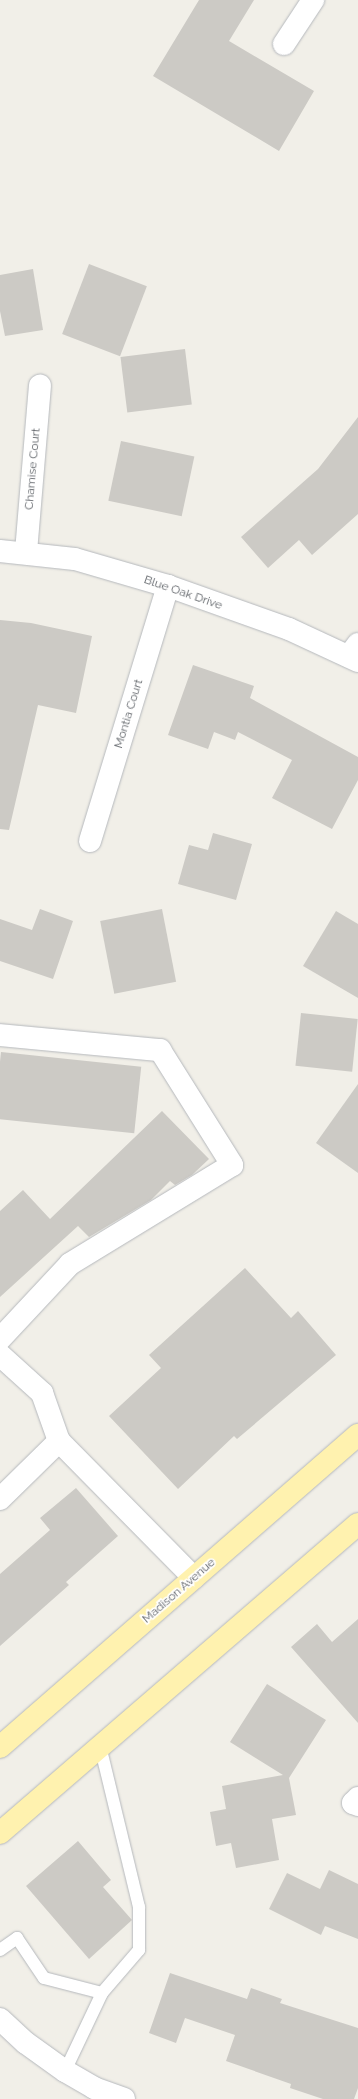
<!DOCTYPE html>
<html>
<head>
<meta charset="utf-8">
<style>
	body { margin:0 }
	#map { position:relative; width:358px; height:2099px; overflow:hidden; background:#f1efe8; font-family:Raleway,sans-serif }
	div>[style] { position:absolute }
	[style*='--x'] { left:calc(var(--x)*1px); top:calc(var(--y)*1px); width:calc(var(--w)*1px); rotate:calc(var(--a)*1deg) }
	.building>* { inset:0; background:#cccac5; transform-origin:0 0 }
	.roads { filter:drop-shadow(0 0 1px #b5b8bc) drop-shadow(0 0 1px #b5b8bc) }
	.lane>* { height:12px; margin:-6px; padding:0 6px; transform-origin:6px; border-radius:6px; background:#fff }
	.street>* { height:22px; margin:-11px; padding:0 11px; transform-origin:11px; border-radius:11px; background:#fff }
	.secondary>* { height:22px; margin:-11px; padding:0 11px; transform-origin:11px; border-radius:11px; background:#fff }
	.primary>* { height:22px; margin:-11px; padding:0 11px; transform-origin:11px; border-radius:11px; background:#fff2af }
	span { translate:-50% -50%; white-space:nowrap; text-align:center; line-height:1.15; -webkit-text-stroke:3.5px #fff; paint-order:stroke }
	.street-label { font-size:12px; color:#5f6368 }
</style>
</head>
<body>
<div id="map">
	<div class="building">
		<i style="clip-path:polygon(199px 0,254px 0,229px 41px,314px 91px,279px 151px,153px 76px)"></i>
		<i style="left:89px;top:264px;width:62px;height:75px;rotate:21deg"></i>
		<i style="clip-path:polygon(33px 269px,43px 330px,5px 336px,0 311px,0 275px)"></i>
		<i style="left:185px;top:349px;width:56px;height:65px;rotate:83deg"></i>
		<i style="clip-path:polygon(358px 417px,358px 514px,312px 555px,299px 540px,268px 568px,241px 537px,318px 469px)"></i>
		<i style="left:121px;top:441px;width:75px;height:61px;rotate:12deg"></i>
		<i style="clip-path:polygon(0 620px,31px 623px,92px 636px,76px 713px,38px 705px,9px 830px,0 829px)"></i>
		<i style="clip-path:polygon(193px 665px,254px 686px,250px 698px,358px 757px,358px 780px,332px 829px,272px 798px,292px 760px,238px 732px,235px 740px,214px 732px,208px 749px,168px 735px)"></i>
		<i style="clip-path:polygon(213px 833px,252px 844px,236px 900px,178px 884px,189px 845px,208px 850px)"></i>
		<i style="clip-path:polygon(40px 909px,73px 921px,53px 979px,0 961px,0 919px,32px 930px)"></i>
		<i style="left:162px;top:909px;width:74px;height:63px;rotate:79deg"></i>
		<i style="clip-path:polygon(336px 911px,358px 924px,358px 998px,303px 966px)"></i>
		<i style="left:301px;top:1013px;width:57px;height:53px;rotate:6deg"></i>
		<i style="left:1px;top:1052px;width:141px;height:67px;rotate:6deg"></i>
		<i style="clip-path:polygon(358px 1084px,358px 1173px,316px 1143px)"></i>
		<i style="clip-path:polygon(162px 1111px,209px 1159px,192px 1175px,175px 1185px,170px 1181px,151px 1200px,89px 1237px,78px 1226px,0 1297px,0 1211px,23px 1190px,50px 1219px)"></i>
		<i style="clip-path:polygon(245px 1268px,291px 1318px,298px 1311px,336px 1355px,237px 1439px,234px 1436px,178px 1489px,109px 1416px,161px 1368px,149px 1355px)"></i>
		<i style="clip-path:polygon(76px 1488px,118px 1536px,66px 1582px,69px 1585px,0 1646px,0 1574px,50px 1530px,40px 1518px)"></i>
		<i style="clip-path:polygon(358px 1619px,358px 1723px,291px 1647px,317px 1624px,332px 1642px)"></i>
		<i style="clip-path:polygon(267px 1684px,326px 1720px,289px 1778px,296px 1815px,272px 1819px,279px 1860px,236px 1868px,231px 1843px,216px 1846px,210px 1812px,226px 1809px,222px 1786px,283px 1775px,230px 1742px)"></i>
		<i style="clip-path:polygon(78px 1841px,111px 1880px,103px 1887px,132px 1920px,89px 1959px,26px 1886px)"></i>
		<i style="clip-path:polygon(329px 1870px,358px 1884px,358px 1939px,325px 1926px,321px 1935px,269px 1909px,287px 1873px,320px 1889px)"></i>
		<i style="clip-path:polygon(170px 1973px,247px 1999px,251px 1988px,282px 1999px,280px 2003px,358px 2028px,358px 2088px,354px 2099px,323px 2099px,290px 2088px,291px 2084px,226px 2061px,235px 2035px,185px 2018px,176px 2043px,149px 2033px)"></i>
	</div>
	<div class="roads">
		<div class="lane">
			<i style="--x:0;--y:1950;--w:21;--a:-35"></i>
			<i style="--x:17;--y:1938;--w:48;--a:56"></i>
			<i style="--x:44;--y:1978;--w:60;--a:14.5"></i>
			<i style="--x:65;--y:2071;--w:86;--a:-64.6"></i>
			<i style="--x:102;--y:1993;--w:57;--a:-49.3"></i>
			<i style="--x:139;--y:1950;--w:43;--a:-90"></i>
			<i style="--x:139;--y:1907;--w:166;--a:-103.6"></i>
		</div>
		<div class="street">
			<i style="--x:284;--y:44;--w:53;--a:-56.6"></i>
			<i style="--x:26;--y:552;--w:167;--a:-85.2"></i>
			<i style="--x:349;--y:656;--w:15;--a:-53"></i>
			<i style="--x:90;--y:841;--w:267;--a:-73"></i>
			<i style="--x:0;--y:1035;--w:161;--a:5.4"></i>
			<i style="--x:160;--y:1050;--w:136;--a:57.9"></i>
			<i style="--x:232;--y:1165;--w:190;--a:148.6"></i>
			<i style="--x:70;--y:1264;--w:103;--a:133"></i>
			<i style="--x:0;--y:1355;--w:57;--a:42.1"></i>
			<i style="--x:42;--y:1393;--w:51;--a:70.5"></i>
			<i style="--x:0;--y:1499;--w:83;--a:-44.5"></i>
			<i style="--x:59;--y:1441;--w:192;--a:45.4"></i>
			<i style="--x:358;--y:1798;--w:7;--a:135"></i>
			<i style="--x:353;--y:1803;--w:5;--a:22"></i>
		</div>
		<div class="secondary">
			<i style="--x:0;--y:551;--w:75;--a:6.1"></i>
			<i style="--x:75;--y:559;--w:97;--a:16.2"></i>
			<i style="--x:168;--y:586;--w:128;--a:19.6"></i>
			<i style="--x:289;--y:629;--w:76;--a:24.9"></i>
			<i style="--x:0;--y:2019;--w:35;--a:43"></i>
			<i style="--x:26;--y:2043;--w:48;--a:35.7"></i>
			<i style="--x:65;--y:2071;--w:34;--a:30"></i>
			<i style="--x:94;--y:2088;--w:32;--a:20"></i>
		</div>
		<div class="primary">
			<i style="--x:0;--y:1747;--w:475;--a:-41.1"></i>
			<i style="--x:0;--y:1833;--w:473;--a:-40.8"></i>
		</div>
	</div>
	<div class="street-label">
		<span style="left:33px;top:469px;rotate:-85deg">Chamise Court</span>
		<span style="left:183px;top:593px;rotate:19deg">Blue Oak Drive</span>
		<span style="left:129px;top:714px;rotate:-73deg">Montia Court</span>
		<span style="left:179px;top:1591px;rotate:-41deg">Madison Avenue</span>
	</div>
</div>
</body>
</html>
